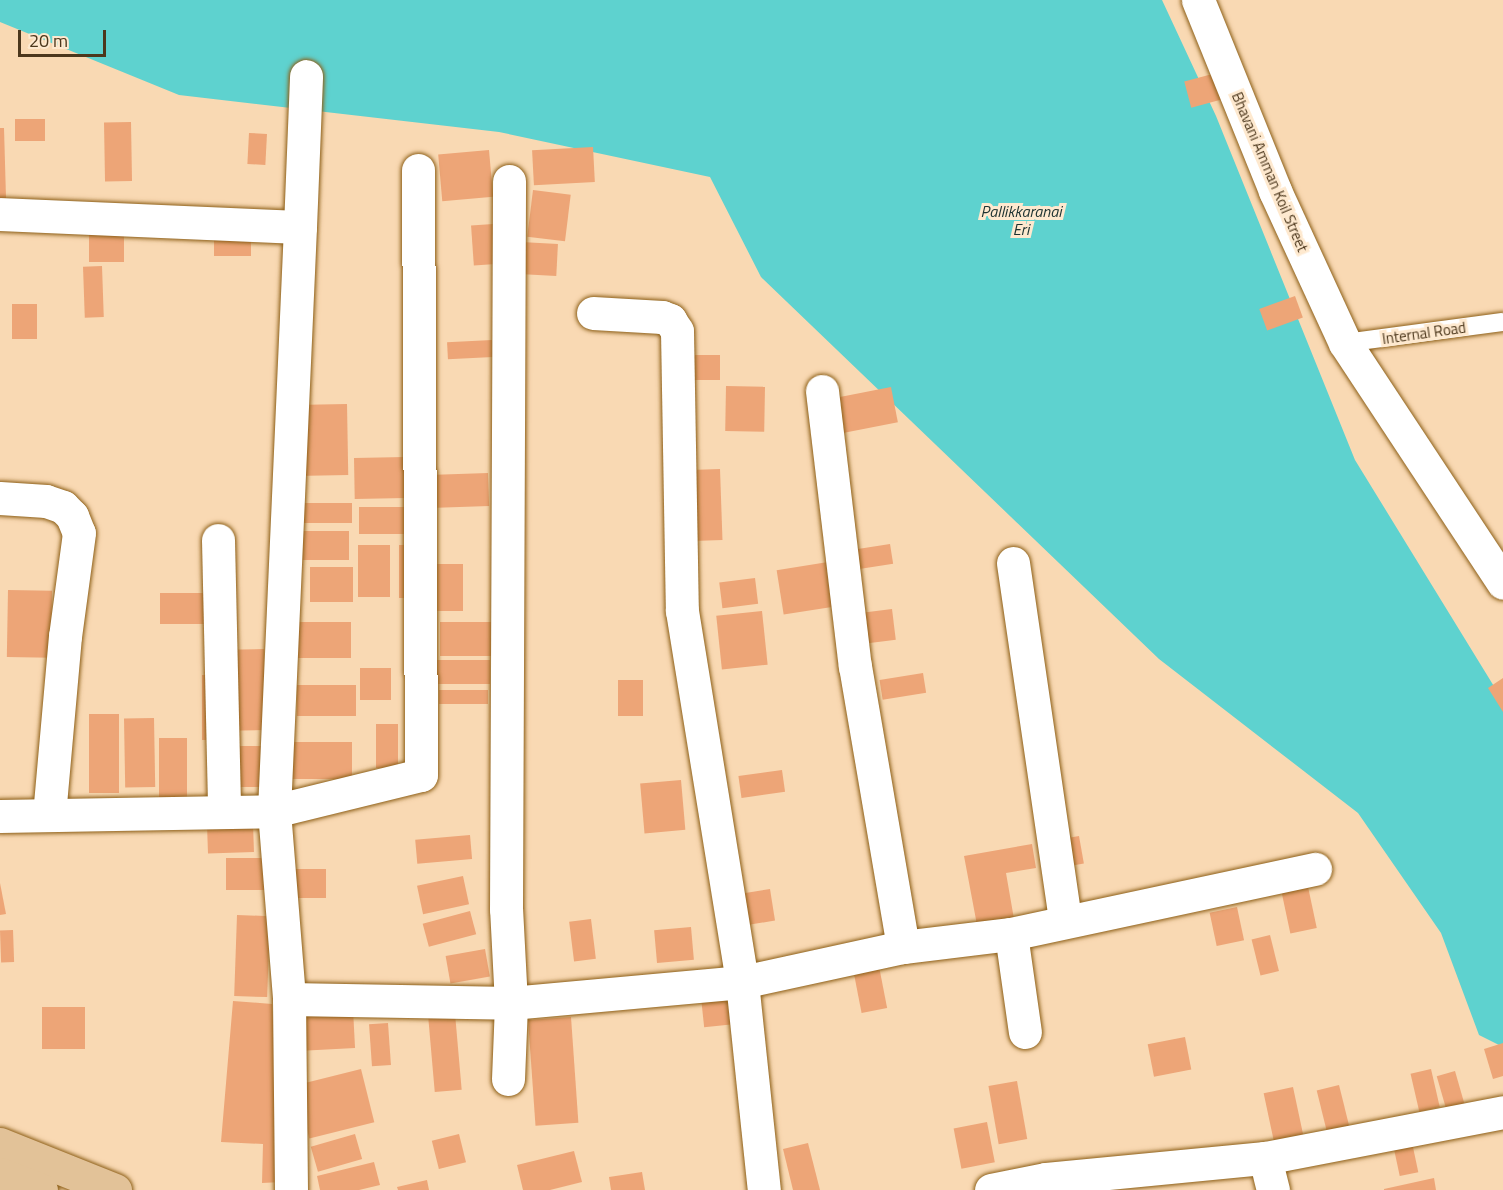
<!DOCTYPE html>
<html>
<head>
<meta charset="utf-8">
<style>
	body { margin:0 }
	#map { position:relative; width:1503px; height:1190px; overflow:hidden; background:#f9d9b3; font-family:"Titillium Web",sans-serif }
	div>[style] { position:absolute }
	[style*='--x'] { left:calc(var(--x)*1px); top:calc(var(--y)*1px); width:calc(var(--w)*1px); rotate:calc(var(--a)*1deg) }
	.water>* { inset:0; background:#5ed2cf }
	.building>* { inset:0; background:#eda577; transform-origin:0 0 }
	.roads { filter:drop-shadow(0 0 2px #8d5f17) drop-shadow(0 0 2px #8d5f17) }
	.lane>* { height:18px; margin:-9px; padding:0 9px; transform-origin:9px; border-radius:9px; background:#fff }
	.street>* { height:33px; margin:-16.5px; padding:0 16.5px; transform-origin:16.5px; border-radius:16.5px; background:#fff }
	.primary>* { height:33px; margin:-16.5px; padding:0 16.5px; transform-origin:16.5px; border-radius:16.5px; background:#e2c298 }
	span { translate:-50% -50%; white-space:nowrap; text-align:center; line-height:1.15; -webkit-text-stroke:6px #fee9cf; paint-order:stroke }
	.street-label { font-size:15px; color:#4c371c }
	.water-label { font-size:16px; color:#1d3231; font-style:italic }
	.scale { position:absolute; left:18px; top:30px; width:88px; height:27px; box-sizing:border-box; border:3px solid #4c371c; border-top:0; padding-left:8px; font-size:18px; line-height:21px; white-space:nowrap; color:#4c371c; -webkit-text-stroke:4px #fee9cf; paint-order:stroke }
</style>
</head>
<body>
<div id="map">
	<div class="water">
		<i style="clip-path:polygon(0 0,1162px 0,1216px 116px,1355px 460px,1503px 701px,1503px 1047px,1479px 1035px,1441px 933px,1358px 813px,1159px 659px,761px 277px,710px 177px,499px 132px,179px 95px,0 22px)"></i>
	</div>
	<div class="building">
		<i style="left:1220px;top:72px;width:27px;height:37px;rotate:75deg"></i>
		<i style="left:15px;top:119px;width:30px;height:22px"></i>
		<i style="left:131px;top:122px;width:59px;height:27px;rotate:89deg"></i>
		<i style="clip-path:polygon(0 128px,4px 128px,6px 198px,0 198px)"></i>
		<i style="left:249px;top:133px;width:18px;height:31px;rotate:3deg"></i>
		<i style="left:593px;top:147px;width:35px;height:61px;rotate:87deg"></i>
		<i style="left:489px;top:150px;width:47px;height:51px;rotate:85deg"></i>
		<i style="left:533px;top:190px;width:38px;height:47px;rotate:7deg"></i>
		<i style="left:493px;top:224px;width:40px;height:22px;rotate:86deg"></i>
		<i style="left:89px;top:226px;width:35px;height:36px"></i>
		<i style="left:214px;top:231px;width:37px;height:25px"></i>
		<i style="left:521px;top:242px;width:37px;height:32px;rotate:3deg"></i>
		<i style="left:102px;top:266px;width:51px;height:19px;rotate:88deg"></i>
		<i style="left:1295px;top:296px;width:23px;height:38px;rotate:70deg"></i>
		<i style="left:12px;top:304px;width:25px;height:35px"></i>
		<i style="left:492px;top:340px;width:17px;height:45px;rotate:87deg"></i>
		<i style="left:684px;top:355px;width:36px;height:25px"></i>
		<i style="left:726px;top:386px;width:39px;height:45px;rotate:1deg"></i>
		<i style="left:891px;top:387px;width:36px;height:65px;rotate:79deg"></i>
		<i style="left:347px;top:404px;width:71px;height:53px;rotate:89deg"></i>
		<i style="left:405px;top:457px;width:41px;height:51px;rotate:89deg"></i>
		<i style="left:720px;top:469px;width:71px;height:37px;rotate:88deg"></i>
		<i style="left:488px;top:473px;width:33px;height:52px;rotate:88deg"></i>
		<i style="left:352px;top:503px;width:20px;height:62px;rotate:90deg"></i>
		<i style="left:414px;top:507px;width:27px;height:55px;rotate:90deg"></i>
		<i style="left:290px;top:531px;width:59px;height:29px"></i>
		<i style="left:890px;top:544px;width:20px;height:39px;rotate:81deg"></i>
		<i style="left:358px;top:545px;width:32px;height:52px"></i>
		<i style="left:399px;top:545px;width:19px;height:53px"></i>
		<i style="left:828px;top:562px;width:45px;height:52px;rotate:81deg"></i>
		<i style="left:436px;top:564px;width:27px;height:47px"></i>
		<i style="left:310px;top:567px;width:43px;height:35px"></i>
		<i style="left:755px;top:578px;width:26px;height:36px;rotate:83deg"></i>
		<i style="left:8px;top:590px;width:44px;height:67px;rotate:1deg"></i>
		<i style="left:160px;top:593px;width:45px;height:31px"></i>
		<i style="left:892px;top:609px;width:31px;height:28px;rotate:83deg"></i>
		<i style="left:762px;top:611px;width:54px;height:46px;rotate:84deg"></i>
		<i style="left:351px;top:622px;width:36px;height:63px;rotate:90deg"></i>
		<i style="left:440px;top:622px;width:51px;height:34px"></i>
		<i style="left:264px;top:649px;width:81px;height:37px;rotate:89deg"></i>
		<i style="left:490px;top:660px;width:24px;height:54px;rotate:90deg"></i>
		<i style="left:391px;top:668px;width:32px;height:31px;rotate:90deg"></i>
		<i style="left:923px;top:673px;width:20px;height:44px;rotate:81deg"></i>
		<i style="left:202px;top:675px;width:15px;height:65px"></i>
		<i style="clip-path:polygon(1503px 678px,1503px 712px,1488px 688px)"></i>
		<i style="left:618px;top:680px;width:25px;height:36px"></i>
		<i style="left:297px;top:685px;width:59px;height:31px"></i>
		<i style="left:439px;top:690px;width:49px;height:14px"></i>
		<i style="left:89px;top:714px;width:30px;height:79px"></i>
		<i style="left:154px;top:718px;width:69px;height:30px;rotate:89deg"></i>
		<i style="left:376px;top:724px;width:22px;height:44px"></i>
		<i style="left:187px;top:738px;width:63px;height:28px;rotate:90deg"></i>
		<i style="left:289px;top:742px;width:63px;height:37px"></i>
		<i style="left:230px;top:746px;width:31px;height:41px"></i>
		<i style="left:782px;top:770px;width:22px;height:44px;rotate:82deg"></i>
		<i style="left:681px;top:780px;width:50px;height:41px;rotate:85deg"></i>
		<i style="left:253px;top:824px;width:28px;height:46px;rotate:88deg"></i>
		<i style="left:470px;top:835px;width:24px;height:55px;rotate:85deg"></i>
		<i style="left:1079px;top:836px;width:28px;height:20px;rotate:80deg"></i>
		<i style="clip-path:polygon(1032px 844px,1036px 868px,1006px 873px,1014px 919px,977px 925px,964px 856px)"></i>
		<i style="left:226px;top:858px;width:42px;height:32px"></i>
		<i style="left:286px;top:869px;width:40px;height:29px"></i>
		<i style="left:463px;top:876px;width:29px;height:47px;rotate:78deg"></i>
		<i style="left:1307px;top:882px;width:47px;height:27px;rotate:78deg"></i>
		<i style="clip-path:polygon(0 883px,6px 914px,0 915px)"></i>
		<i style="left:770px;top:889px;width:32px;height:28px;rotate:81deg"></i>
		<i style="left:1237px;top:907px;width:34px;height:28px;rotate:78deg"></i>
		<i style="left:470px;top:911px;width:24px;height:49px;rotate:75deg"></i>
		<i style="left:237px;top:915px;width:33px;height:81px;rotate:2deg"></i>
		<i style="left:591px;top:919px;width:40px;height:22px;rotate:83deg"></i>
		<i style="left:691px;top:927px;width:33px;height:37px;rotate:85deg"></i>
		<i style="left:13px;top:930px;width:32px;height:13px;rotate:88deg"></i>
		<i style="left:1270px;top:935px;width:37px;height:19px;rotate:76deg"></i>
		<i style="left:485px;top:949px;width:28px;height:40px;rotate:80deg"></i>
		<i style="left:877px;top:956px;width:53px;height:26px;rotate:79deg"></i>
		<i style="left:734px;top:986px;width:38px;height:34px;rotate:84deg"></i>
		<i style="clip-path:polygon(233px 1001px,272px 1004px,282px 1182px,262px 1183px,263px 1144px,221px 1142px)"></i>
		<i style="left:454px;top:1002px;width:88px;height:27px;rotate:85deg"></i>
		<i style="left:85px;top:1007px;width:42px;height:43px;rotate:90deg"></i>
		<i style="left:353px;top:1009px;width:39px;height:57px;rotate:87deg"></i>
		<i style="left:571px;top:1017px;width:106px;height:43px;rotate:86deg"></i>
		<i style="left:388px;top:1023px;width:42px;height:19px;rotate:86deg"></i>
		<i style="left:1185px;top:1037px;width:33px;height:38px;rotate:79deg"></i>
		<i style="clip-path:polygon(1503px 1043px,1503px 1076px,1493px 1079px,1484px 1049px)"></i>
		<i style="left:361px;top:1069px;width:55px;height:67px;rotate:76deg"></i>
		<i style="left:1431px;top:1069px;width:39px;height:21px;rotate:77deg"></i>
		<i style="left:1455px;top:1071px;width:37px;height:19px;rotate:74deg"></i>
		<i style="left:1017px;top:1081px;width:59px;height:29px;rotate:80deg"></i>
		<i style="left:1339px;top:1085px;width:46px;height:23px;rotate:76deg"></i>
		<i style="left:1293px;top:1087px;width:52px;height:30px;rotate:78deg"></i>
		<i style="left:987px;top:1122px;width:41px;height:34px;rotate:79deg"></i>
		<i style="left:1410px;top:1133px;width:40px;height:19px;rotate:78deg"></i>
		<i style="left:355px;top:1134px;width:26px;height:46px;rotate:74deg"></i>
		<i style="left:459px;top:1134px;width:29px;height:28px;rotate:76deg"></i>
		<i style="clip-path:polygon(808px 1143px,820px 1190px,793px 1190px,783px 1149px)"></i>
		<i style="clip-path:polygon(574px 1151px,582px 1182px,550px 1190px,523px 1190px,517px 1165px)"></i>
		<i style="clip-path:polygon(374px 1162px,380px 1185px,359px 1190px,320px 1190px,317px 1176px)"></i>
		<i style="clip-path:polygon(642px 1172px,645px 1190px,611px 1190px,609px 1177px)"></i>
		<i style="clip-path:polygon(1434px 1178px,1436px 1190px,1384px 1190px,1384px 1189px)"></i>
		<i style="clip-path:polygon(427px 1180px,429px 1190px,398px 1190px,397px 1187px)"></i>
	</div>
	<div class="roads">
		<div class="lane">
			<i style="--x:1345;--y:343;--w:159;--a:-7.6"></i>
		</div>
		<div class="street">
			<i style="--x:1198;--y:0;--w:206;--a:68"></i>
			<i style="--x:1275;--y:191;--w:167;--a:65.3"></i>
			<i style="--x:1345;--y:343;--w:287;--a:56.6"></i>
			<i style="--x:0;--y:214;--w:300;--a:2.5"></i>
			<i style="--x:300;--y:227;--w:585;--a:92.55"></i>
			<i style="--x:274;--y:811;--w:189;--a:85.4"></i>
			<i style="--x:289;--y:999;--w:191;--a:89.4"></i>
			<i style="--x:300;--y:227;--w:151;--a:-87.7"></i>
			<i style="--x:593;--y:313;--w:69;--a:3.3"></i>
			<i style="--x:662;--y:317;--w:9;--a:21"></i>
			<i style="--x:670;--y:320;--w:13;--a:58"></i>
			<i style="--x:677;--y:331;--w:280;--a:89"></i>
			<i style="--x:682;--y:611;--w:376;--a:80.8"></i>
			<i style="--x:742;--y:982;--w:165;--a:-12.3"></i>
			<i style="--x:903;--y:947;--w:109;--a:-6.9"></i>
			<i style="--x:1011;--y:934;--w:311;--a:-12.1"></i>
			<i style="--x:822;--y:391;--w:277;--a:83.2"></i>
			<i style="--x:855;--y:666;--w:285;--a:80.3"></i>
			<i style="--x:0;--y:498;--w:46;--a:3.7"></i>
			<i style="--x:46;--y:501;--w:18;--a:19"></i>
			<i style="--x:63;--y:507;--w:13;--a:45"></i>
			<i style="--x:72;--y:516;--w:18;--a:68"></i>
			<i style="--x:79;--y:533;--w:104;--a:97.7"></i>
			<i style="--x:65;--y:636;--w:179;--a:95.1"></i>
			<i style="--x:218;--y:540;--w:270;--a:88.7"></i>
			<i style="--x:1013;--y:563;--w:361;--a:81.7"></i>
			<i style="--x:0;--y:816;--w:274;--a:-1"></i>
			<i style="--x:274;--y:811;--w:151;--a:-13.8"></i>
			<i style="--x:421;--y:775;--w:605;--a:-90.28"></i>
			<i style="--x:1011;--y:934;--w:99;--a:81.9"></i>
			<i style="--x:289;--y:999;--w:222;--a:1"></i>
			<i style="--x:511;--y:1003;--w:232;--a:-5.2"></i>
			<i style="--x:742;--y:982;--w:209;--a:84"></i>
			<i style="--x:508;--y:1079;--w:76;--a:-87.7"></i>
			<i style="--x:511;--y:1003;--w:94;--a:-93"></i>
			<i style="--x:506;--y:909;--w:728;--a:-89.76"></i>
			<i style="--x:1265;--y:1158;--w:33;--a:76"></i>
			<i style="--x:991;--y:1190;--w:56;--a:-11.3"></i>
			<i style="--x:1046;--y:1179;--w:220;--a:-5.5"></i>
			<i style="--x:1265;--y:1158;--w:242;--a:-10.9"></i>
		</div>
		<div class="primary">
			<i style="--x:0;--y:1144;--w:124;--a:21.8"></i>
			<i style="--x:0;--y:1174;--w:44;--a:21.3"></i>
		</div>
	</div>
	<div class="street-label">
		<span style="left:1270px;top:172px;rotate:67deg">Bhavani Amman Koil Street</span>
		<span style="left:1424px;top:333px;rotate:-8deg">Internal Road</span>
	</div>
	<div class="water-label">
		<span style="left:1021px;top:220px">Pallikkaranai<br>Eri</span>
	</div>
	<div class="scale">20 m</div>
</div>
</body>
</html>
